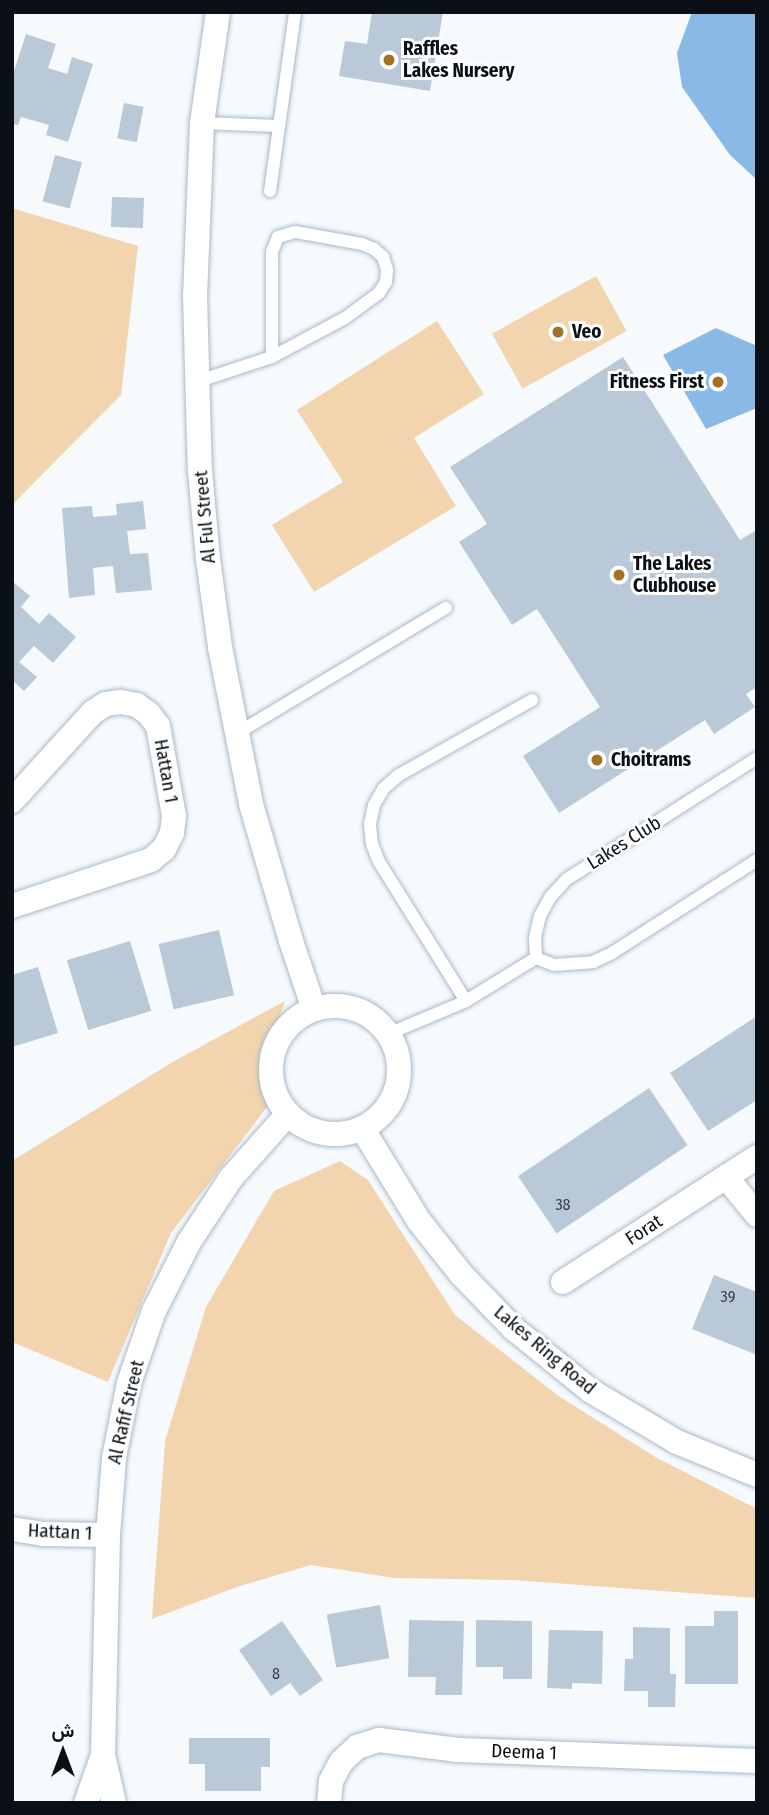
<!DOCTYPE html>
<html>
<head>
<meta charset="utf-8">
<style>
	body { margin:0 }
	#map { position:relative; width:769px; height:1815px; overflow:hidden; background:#f7fafd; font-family:"Fira Sans Condensed",Vazirmatn,sans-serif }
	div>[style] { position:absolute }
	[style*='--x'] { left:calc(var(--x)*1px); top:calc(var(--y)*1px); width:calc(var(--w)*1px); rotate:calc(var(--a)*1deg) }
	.green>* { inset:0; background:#f2d4af; transform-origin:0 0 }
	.water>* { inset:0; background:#89bae6 }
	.building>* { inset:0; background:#b9c9d7; transform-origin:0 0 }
	.roads { filter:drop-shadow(0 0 2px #a9b9c8) drop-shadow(0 0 2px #a9b9c8) }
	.service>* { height:12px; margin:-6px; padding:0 6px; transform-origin:6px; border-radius:6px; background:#fff }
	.minor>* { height:24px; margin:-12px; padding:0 12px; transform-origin:12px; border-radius:12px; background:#fff }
	.minor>.ring { margin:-12px; padding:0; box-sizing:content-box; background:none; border:24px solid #fff; border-radius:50% }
	.dots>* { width:19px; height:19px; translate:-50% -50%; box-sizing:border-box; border:4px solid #fff; border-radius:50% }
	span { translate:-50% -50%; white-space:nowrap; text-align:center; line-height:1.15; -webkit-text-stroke:6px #fff; paint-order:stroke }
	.number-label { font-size:16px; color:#363e46 }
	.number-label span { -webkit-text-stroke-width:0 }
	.poi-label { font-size:19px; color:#0a1015; font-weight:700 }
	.left { translate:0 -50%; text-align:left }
	.right { translate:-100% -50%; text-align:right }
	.street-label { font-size:19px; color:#0a1015 }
	.frame { position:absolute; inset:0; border:14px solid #0a1015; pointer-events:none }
	.north { position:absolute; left:28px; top:1717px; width:70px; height:70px; -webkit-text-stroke:5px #fff; paint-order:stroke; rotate:0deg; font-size:19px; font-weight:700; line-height:28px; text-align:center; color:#0a1015 }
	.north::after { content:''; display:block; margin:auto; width:24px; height:32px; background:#0a1015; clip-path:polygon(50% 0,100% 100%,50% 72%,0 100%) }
</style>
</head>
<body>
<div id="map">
	<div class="green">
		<i style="clip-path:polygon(12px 208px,138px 246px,121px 395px,12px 505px)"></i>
		<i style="left:596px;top:276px;width:63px;height:119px;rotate:61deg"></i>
		<i style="clip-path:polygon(437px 321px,484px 394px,414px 438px,456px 506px,314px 592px,272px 525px,343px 482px,297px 410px)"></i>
		<i style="clip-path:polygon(285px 1001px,264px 1064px,270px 1103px,171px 1233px,108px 1382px,12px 1342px,12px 1161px,176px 1060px)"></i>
		<i style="clip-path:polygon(340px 1161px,368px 1180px,455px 1315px,560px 1397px,657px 1458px,757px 1509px,757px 1598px,513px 1580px,395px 1578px,311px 1565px,237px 1587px,152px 1619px,165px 1441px,206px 1307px,274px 1191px)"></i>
	</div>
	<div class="water">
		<i style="clip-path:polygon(692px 12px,757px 12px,757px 180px,730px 155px,682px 87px,677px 53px)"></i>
		<i style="clip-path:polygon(716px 328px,757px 346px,757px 408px,706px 429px,663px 355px)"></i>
	</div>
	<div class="building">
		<i style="clip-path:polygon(372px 12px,443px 12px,430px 91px,339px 76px,345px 41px,367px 44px)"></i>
		<i style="clip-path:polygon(26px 34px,56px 44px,48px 68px,67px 74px,72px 57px,93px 64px,68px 142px,46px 135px,49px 125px,21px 117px,18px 125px,12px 124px,12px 77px)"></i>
		<i style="left:124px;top:103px;width:20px;height:36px;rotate:11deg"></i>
		<i style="left:55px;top:155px;width:28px;height:48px;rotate:15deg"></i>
		<i style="left:112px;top:197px;width:32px;height:30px;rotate:2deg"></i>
		<i style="clip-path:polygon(623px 357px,740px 540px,757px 530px,757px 687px,746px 694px,755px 707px,714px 734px,705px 720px,559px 813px,523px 756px,600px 707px,537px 609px,512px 625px,459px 542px,487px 524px,450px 467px)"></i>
		<i style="clip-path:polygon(143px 501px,146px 529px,127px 531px,130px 554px,148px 553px,152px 590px,116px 593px,113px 566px,93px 568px,95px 595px,69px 598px,62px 508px,92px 506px,93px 517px,117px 515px,116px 504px)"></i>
		<i style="clip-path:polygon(12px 581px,30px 596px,21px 607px,39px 624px,49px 613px,76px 637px,53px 663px,34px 646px,19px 662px,37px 677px,24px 691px,12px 680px)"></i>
		<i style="left:219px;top:930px;width:67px;height:62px;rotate:77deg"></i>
		<i style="left:130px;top:941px;width:73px;height:66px;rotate:73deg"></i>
		<i style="clip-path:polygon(38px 967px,58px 1033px,12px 1047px,12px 975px)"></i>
		<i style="clip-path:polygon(757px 1016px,757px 1100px,708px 1131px,670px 1073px)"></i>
		<i style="left:649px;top:1088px;width:69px;height:158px;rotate:56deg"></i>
		<i style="clip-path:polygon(714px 1275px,757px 1292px,757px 1355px,692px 1329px)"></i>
		<i style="left:380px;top:1605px;width:54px;height:54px;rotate:80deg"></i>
		<i style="clip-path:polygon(714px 1611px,738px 1611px,738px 1684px,685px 1684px,685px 1626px,714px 1626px)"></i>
		<i style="clip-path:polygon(409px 1620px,464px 1621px,462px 1695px,435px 1695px,436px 1677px,408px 1677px)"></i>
		<i style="clip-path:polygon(476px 1620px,532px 1621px,532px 1679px,503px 1679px,503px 1667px,476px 1667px)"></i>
		<i style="clip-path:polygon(282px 1621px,323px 1680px,300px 1696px,290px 1683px,271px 1696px,239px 1650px)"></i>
		<i style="clip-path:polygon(633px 1627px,670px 1628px,670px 1674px,676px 1674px,675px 1707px,648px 1707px,648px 1691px,624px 1691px,625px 1659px,633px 1659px)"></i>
		<i style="clip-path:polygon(549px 1630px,603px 1631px,602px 1684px,572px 1683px,572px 1689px,547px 1688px)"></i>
		<i style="clip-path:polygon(189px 1738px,270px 1738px,270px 1767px,261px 1767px,261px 1791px,205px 1791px,205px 1764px,189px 1764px)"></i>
	</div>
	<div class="roads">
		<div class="service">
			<i style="--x:202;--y:123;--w:77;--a:2.2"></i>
			<i style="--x:270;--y:191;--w:181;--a:-82"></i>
			<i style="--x:196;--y:382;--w:80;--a:-18.2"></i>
			<i style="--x:272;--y:357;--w:83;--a:-28.1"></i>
			<i style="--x:345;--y:318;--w:42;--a:-36.3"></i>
			<i style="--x:379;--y:293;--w:13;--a:-58"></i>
			<i style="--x:386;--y:282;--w:12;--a:-85"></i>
			<i style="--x:387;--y:270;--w:14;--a:-107"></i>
			<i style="--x:383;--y:257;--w:12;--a:-138"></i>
			<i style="--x:374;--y:249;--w:13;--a:-157"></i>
			<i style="--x:362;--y:244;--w:68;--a:-169.8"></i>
			<i style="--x:295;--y:232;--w:18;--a:164"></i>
			<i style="--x:278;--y:237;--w:16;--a:112"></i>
			<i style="--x:272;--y:252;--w:105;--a:90"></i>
			<i style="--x:236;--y:734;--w:245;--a:-31"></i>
			<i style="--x:757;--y:758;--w:225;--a:147.5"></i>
			<i style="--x:567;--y:879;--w:23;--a:133"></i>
			<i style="--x:551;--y:896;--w:23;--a:119"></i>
			<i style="--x:540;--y:916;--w:23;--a:103"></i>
			<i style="--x:535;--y:938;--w:20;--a:87"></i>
			<i style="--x:536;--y:958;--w:19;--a:21"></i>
			<i style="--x:554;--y:965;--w:39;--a:-4"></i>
			<i style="--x:593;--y:962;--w:21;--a:-25"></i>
			<i style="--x:612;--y:953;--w:172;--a:-32.7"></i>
			<i style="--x:466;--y:1001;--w:164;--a:-122"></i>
			<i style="--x:379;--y:862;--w:19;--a:-111"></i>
			<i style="--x:372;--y:844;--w:20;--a:-96"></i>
			<i style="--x:370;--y:824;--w:19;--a:-78"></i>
			<i style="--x:374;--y:805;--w:20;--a:-60"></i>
			<i style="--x:384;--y:788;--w:20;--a:-41"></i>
			<i style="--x:399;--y:775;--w:153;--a:-29.4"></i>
			<i style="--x:388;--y:1034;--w:85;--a:-22.9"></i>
			<i style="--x:466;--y:1001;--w:82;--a:-31.6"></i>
		</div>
		<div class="minor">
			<i style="--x:218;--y:12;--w:112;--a:98.2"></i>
			<i style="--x:202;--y:123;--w:173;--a:92.3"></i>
			<i style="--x:195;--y:296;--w:175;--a:88.4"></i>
			<i style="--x:200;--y:471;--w:88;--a:84.8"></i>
			<i style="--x:208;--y:559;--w:89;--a:82.2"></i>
			<i style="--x:220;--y:647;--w:160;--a:78.8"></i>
			<i style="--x:251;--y:804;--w:143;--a:73.7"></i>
			<i style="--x:291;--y:941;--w:72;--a:71.3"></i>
			<i style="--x:12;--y:801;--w:120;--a:-47.7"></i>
			<i style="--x:93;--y:712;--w:15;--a:-32"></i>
			<i style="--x:106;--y:704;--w:15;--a:-8"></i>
			<i style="--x:121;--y:702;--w:16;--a:11"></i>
			<i style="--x:137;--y:705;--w:15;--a:37"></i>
			<i style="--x:149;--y:714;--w:15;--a:53"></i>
			<i style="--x:158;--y:726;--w:91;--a:79.9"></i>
			<i style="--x:174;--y:816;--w:17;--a:97"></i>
			<i style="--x:172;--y:833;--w:18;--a:117"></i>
			<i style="--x:164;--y:849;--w:17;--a:140"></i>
			<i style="--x:151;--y:860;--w:146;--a:161.7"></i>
			<i class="ring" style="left:271px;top:1006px;width:104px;height:104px"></i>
			<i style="--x:362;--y:1128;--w:109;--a:58.5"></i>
			<i style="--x:419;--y:1221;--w:68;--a:51.6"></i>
			<i style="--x:461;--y:1274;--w:75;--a:46.1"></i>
			<i style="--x:513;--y:1328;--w:100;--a:38.9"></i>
			<i style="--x:591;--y:1391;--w:100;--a:30.7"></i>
			<i style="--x:677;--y:1442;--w:87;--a:22.4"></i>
			<i style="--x:726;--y:1177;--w:49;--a:50.8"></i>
			<i style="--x:563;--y:1282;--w:231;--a:-32.8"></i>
			<i style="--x:12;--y:1529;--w:32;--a:9"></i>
			<i style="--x:44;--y:1534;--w:64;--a:0.9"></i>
			<i style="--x:86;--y:1803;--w:51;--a:-70.5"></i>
			<i style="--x:114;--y:1803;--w:49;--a:-102.9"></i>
			<i style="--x:103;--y:1755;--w:220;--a:-88.7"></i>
			<i style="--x:108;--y:1535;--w:77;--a:-85.5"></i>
			<i style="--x:114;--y:1458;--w:76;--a:-78.7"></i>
			<i style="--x:129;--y:1383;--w:76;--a:-70.9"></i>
			<i style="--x:154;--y:1311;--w:77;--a:-63.1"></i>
			<i style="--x:189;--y:1242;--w:77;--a:-56.7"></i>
			<i style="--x:231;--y:1178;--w:86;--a:-48.3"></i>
			<i style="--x:329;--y:1803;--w:22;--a:-85"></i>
			<i style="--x:331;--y:1781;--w:21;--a:-62"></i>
			<i style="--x:341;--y:1762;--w:22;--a:-43"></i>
			<i style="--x:357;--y:1747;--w:23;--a:-18"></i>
			<i style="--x:379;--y:1740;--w:80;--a:7.2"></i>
			<i style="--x:458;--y:1750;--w:299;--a:2.1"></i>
		</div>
	</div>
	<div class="dots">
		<i style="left:389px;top:60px;background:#a27126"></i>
		<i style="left:558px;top:332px;background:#a27126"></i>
		<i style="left:718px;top:382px;background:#a27126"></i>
		<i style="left:619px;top:575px;background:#a27126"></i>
		<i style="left:597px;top:760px;background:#a27126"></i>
	</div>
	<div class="number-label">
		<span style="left:563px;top:1205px">38</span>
		<span style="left:728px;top:1297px">39</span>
		<span style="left:276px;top:1674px">8</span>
	</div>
	<div class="poi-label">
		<span class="left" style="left:403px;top:60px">Raffles<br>Lakes Nursery</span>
		<span class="left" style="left:572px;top:332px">Veo</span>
		<span class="right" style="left:704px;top:382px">Fitness First</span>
		<span class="left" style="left:633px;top:575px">The Lakes<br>Clubhouse</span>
		<span class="left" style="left:611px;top:760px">Choitrams</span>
	</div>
	<div class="street-label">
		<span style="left:205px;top:517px;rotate:-95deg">Al Ful Street</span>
		<span style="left:166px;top:771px;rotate:80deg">Hattan 1</span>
		<span style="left:624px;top:843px;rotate:-32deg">Lakes Club</span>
		<span style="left:644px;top:1230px;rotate:-33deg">Forat</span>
		<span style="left:545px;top:1350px;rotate:40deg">Lakes Ring Road</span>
		<span style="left:126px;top:1412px;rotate:-77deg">Al Rafif Street</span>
		<span style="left:60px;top:1532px;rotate:3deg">Hattan 1</span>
		<span style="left:524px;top:1752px;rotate:2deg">Deema 1</span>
	</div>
	<div class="frame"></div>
	<div class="north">ش</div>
</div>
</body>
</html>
